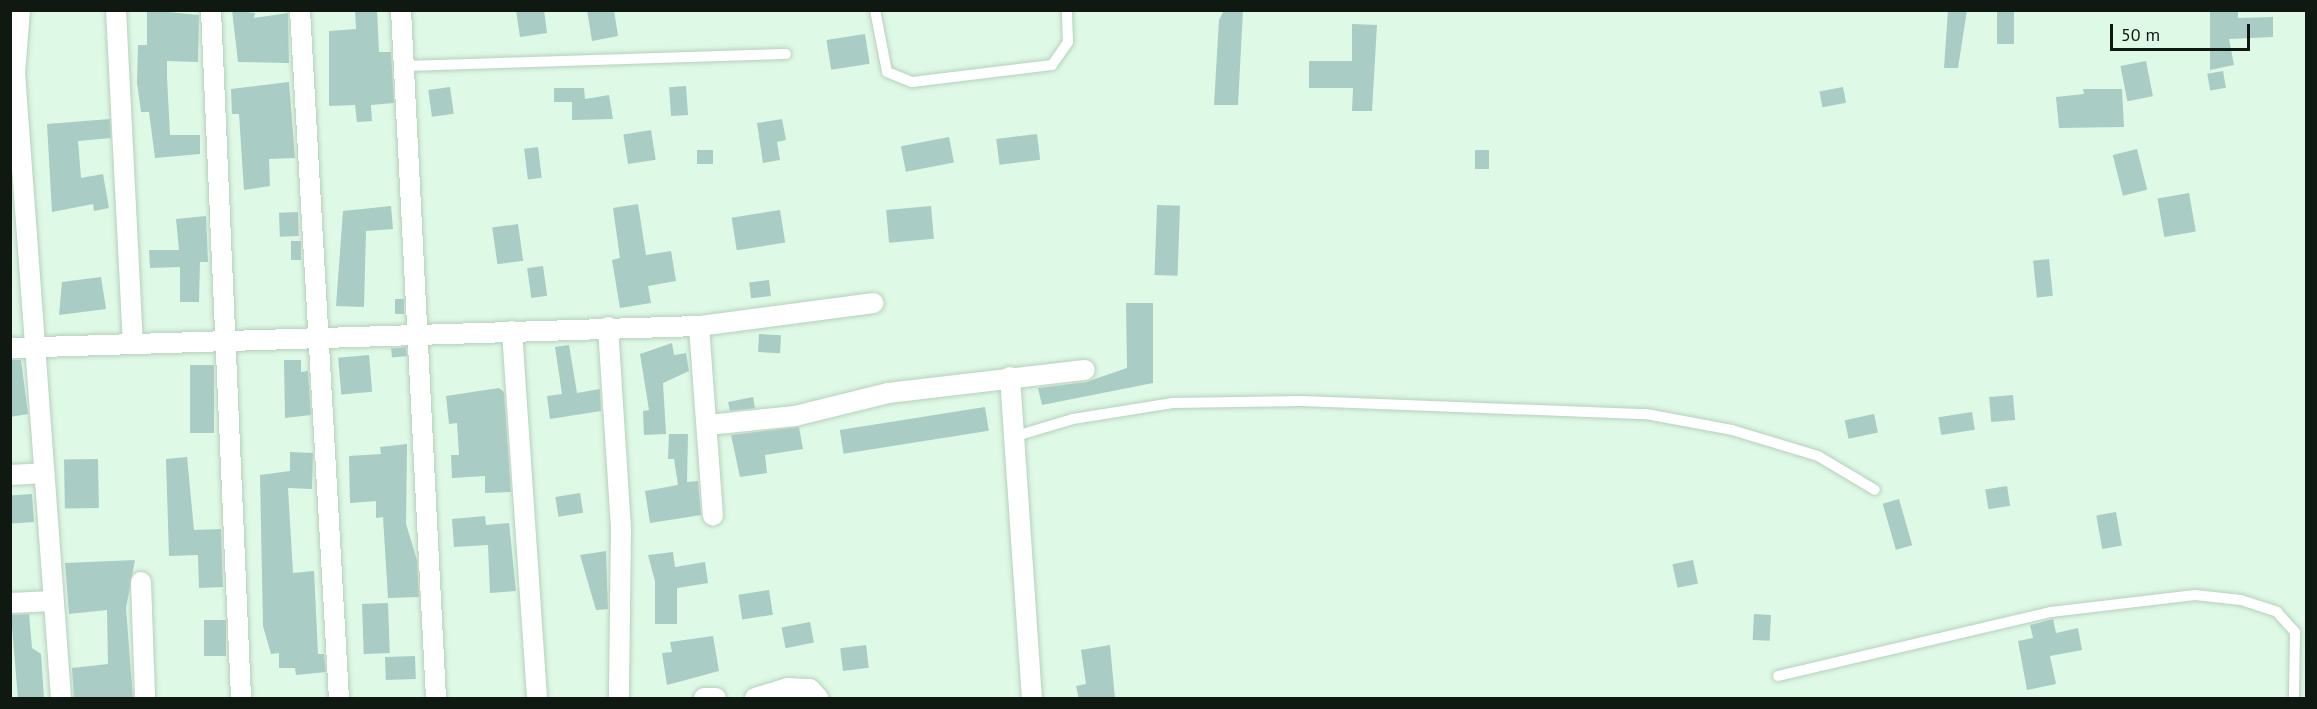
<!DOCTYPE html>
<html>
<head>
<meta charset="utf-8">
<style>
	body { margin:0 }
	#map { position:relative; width:2317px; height:709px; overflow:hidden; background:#def9e5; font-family:"PT Sans",sans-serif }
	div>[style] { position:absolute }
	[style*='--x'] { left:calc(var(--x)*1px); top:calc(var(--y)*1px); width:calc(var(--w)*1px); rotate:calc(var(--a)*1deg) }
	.building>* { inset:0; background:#a9ccc5; transform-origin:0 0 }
	.roads { filter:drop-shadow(0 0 2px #b6d0bd) drop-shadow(0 0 2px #b6d0bd) }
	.service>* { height:10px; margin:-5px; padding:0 5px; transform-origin:5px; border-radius:5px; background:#fff }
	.minor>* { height:20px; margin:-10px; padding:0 10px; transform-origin:10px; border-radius:10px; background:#fff }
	span { translate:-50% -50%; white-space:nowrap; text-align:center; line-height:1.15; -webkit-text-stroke:4.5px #def9e5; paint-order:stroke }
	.frame { position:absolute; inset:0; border:12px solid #0f1912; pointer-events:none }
	.scale { position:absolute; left:2110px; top:24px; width:140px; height:27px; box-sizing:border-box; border:3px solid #0f1912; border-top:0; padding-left:8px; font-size:18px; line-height:21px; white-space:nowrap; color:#0f1912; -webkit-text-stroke:4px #def9e5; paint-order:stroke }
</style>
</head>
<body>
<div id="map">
	<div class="building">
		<i style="clip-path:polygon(147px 10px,199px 15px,198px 62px,167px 61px,167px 77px,170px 135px,200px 135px,200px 154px,155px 158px,149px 112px,141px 112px,137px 83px,138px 45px,147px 45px)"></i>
		<i style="clip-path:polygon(232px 10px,255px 13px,254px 18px,288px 13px,289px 63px,238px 62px)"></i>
		<i style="clip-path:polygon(355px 10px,377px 10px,379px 52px,391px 52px,394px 103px,371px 105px,372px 121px,357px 122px,355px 105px,329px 106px,329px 31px,356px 29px)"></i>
		<i style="clip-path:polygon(516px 10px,544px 10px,547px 33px,520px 37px)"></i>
		<i style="clip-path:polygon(587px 10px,614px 10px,618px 36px,592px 41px)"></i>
		<i style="clip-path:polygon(1224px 10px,1243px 10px,1238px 105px,1214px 105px,1219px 20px)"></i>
		<i style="clip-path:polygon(1948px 10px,1967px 10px,1958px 68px,1944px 68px)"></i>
		<i style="left:1997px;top:10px;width:17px;height:34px"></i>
		<i style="clip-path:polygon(2210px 10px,2238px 10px,2238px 18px,2273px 17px,2273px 37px,2229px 39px,2234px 65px,2210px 70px)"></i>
		<i style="clip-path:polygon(1352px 24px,1377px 25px,1372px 111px,1352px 111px,1353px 88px,1309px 88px,1309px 61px,1352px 61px)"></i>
		<i style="left:865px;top:34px;width:30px;height:39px;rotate:81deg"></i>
		<i style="left:2146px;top:61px;width:36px;height:26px;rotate:79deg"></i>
		<i style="left:2223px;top:71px;width:17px;height:16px;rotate:80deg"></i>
		<i style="clip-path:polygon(289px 82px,295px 158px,269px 159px,270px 186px,244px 190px,239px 114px,232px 114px,231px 89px)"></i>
		<i style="left:686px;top:86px;width:29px;height:17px;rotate:86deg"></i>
		<i style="left:450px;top:87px;width:27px;height:22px;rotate:82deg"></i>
		<i style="left:1843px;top:87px;width:16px;height:24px;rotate:79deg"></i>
		<i style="clip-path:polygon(554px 88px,584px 88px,585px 99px,609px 95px,613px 119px,572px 120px,572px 102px,554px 102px)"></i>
		<i style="clip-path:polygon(2083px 89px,2122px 89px,2124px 127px,2059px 128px,2056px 97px,2084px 94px)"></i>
		<i style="clip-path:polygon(110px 119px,111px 138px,78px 141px,81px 178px,103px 174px,109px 208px,94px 211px,93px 204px,52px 212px,47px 124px)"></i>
		<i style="clip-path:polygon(782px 119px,786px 140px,777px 142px,780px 160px,763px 163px,757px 123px)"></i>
		<i style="left:651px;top:130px;width:30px;height:28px;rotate:81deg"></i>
		<i style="left:1037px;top:134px;width:26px;height:41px;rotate:83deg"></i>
		<i style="left:949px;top:137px;width:26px;height:49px;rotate:79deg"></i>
		<i style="left:538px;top:147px;width:31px;height:14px;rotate:83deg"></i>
		<i style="left:2137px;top:149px;width:42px;height:25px;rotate:76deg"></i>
		<i style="left:697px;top:150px;width:16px;height:14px"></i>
		<i style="left:1475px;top:150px;width:14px;height:19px"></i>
		<i style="left:2189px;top:193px;width:39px;height:32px;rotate:80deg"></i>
		<i style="clip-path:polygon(638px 204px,646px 255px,671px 251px,676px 281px,648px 286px,651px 303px,620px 308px,612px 260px,620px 258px,613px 208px)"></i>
		<i style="left:1157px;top:205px;width:23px;height:70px;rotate:2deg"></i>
		<i style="clip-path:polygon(391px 206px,393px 229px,366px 231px,364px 307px,336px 306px,343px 211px)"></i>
		<i style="left:931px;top:206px;width:33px;height:45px;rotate:85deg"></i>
		<i style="left:780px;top:210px;width:33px;height:49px;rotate:81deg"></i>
		<i style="left:298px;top:212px;width:24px;height:19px;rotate:88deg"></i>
		<i style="clip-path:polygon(206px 216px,208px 262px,200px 262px,199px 302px,180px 302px,180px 267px,150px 268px,149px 250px,179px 250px,176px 219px)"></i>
		<i style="left:518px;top:224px;width:37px;height:26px;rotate:82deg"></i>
		<i style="left:291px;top:241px;width:10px;height:19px"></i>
		<i style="left:2049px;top:259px;width:37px;height:16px;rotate:84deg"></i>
		<i style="left:543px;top:266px;width:30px;height:16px;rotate:82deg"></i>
		<i style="clip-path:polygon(101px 277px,106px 309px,59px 315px,62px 282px)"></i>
		<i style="left:769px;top:280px;width:16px;height:20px;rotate:83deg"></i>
		<i style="left:395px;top:299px;width:9px;height:15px"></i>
		<i style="clip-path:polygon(1126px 303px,1153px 303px,1153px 383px,1042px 405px,1038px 388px,1086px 382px,1127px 368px)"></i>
		<i style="left:759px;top:334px;width:22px;height:18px;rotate:3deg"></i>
		<i style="clip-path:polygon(672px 343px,674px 355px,686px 353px,689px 371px,663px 383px,666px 434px,644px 435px,643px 411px,649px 410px,640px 354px)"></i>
		<i style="clip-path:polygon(569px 345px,577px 393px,600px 389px,601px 411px,550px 419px,547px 396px,562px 394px,555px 347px)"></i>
		<i style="left:406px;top:347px;width:9px;height:15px;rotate:84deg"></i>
		<i style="left:369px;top:355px;width:37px;height:31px;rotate:85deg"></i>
		<i style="clip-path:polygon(10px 360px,21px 360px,28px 414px,10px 417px)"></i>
		<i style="clip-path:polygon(284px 360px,301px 360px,301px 372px,308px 371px,311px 415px,285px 418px)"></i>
		<i style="left:190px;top:365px;width:24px;height:68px"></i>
		<i style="clip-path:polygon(499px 388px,504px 392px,511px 492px,485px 493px,485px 476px,452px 478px,451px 455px,459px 455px,457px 423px,449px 424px,446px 396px)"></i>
		<i style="left:2013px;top:395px;width:25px;height:24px;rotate:85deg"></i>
		<i style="clip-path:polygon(753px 397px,755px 408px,730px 411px,728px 402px)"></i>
		<i style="left:985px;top:407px;width:24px;height:147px;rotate:81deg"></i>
		<i style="left:1972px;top:412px;width:18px;height:34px;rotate:81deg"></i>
		<i style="left:1874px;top:414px;width:19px;height:30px;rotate:78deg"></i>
		<i style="clip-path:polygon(799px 427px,803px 449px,765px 455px,767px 473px,740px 477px,731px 435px)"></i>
		<i style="clip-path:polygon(669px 434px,688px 434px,687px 482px,698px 481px,701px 515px,650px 523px,645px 491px,678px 485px,674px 459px,668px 459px)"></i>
		<i style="clip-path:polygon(407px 444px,406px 524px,417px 560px,419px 597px,388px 598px,383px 517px,376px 518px,376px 501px,350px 503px,349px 456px,381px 454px,380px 447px)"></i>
		<i style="clip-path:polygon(290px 452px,313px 453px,312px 489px,288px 488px,293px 573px,314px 571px,318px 654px,324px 654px,326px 672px,296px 675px,295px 668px,279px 668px,279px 653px,271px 654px,263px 626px,260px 475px,290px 471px)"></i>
		<i style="clip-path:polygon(187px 457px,194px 530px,221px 529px,223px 587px,199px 588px,198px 555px,169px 556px,166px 459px)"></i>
		<i style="left:98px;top:459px;width:49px;height:34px;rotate:89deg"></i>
		<i style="left:2007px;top:486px;width:20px;height:22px;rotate:81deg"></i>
		<i style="left:580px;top:493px;width:20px;height:25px;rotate:81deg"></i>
		<i style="left:32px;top:494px;width:28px;height:22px;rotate:86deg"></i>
		<i style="left:1899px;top:499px;width:48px;height:17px;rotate:74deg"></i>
		<i style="left:2116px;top:512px;width:34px;height:20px;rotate:80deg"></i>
		<i style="clip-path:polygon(485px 516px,486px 525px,509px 523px,516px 591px,490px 593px,488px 545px,454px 547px,452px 519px)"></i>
		<i style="clip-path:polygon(606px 551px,608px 609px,596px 610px,580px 555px)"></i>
		<i style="clip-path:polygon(673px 552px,675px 567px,705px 562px,708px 583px,677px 588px,677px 624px,655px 624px,655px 581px,648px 555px)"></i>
		<i style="clip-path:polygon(135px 560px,126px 608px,133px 699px,74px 699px,72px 668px,108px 664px,107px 610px,69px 614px,65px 563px)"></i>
		<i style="left:1693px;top:560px;width:24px;height:21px;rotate:78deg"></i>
		<i style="left:769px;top:590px;width:25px;height:31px;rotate:81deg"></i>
		<i style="left:388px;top:603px;width:50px;height:26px;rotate:88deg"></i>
		<i style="clip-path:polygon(29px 614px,32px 648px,41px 654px,44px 699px,18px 699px,11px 615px)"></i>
		<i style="left:1754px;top:614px;width:17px;height:26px;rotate:3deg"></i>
		<i style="clip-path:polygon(2053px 619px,2056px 633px,2078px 628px,2082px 650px,2050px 656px,2056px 684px,2027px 690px,2018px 641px,2033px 638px,2030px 625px)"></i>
		<i style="left:204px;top:620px;width:22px;height:36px"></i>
		<i style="left:810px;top:622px;width:21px;height:29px;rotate:79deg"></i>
		<i style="clip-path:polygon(713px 636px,719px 671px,667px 685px,662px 653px,672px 652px,670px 642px)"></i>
		<i style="left:866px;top:645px;width:23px;height:26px;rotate:83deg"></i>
		<i style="clip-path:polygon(1110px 645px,1115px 699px,1079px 699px,1076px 686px,1086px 684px,1081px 650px)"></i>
		<i style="left:415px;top:656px;width:23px;height:30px;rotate:88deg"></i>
	</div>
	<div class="roads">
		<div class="service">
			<i style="--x:875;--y:10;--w:63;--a:79"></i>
			<i style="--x:887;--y:72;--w:27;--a:22"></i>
			<i style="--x:912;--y:82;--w:141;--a:-6.9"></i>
			<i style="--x:1052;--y:65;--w:28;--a:-55"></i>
			<i style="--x:1068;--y:42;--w:32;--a:-92"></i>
			<i style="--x:403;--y:66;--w:383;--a:-1.8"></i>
			<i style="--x:1016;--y:436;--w:59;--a:-16.6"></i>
			<i style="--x:1073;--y:419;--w:101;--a:-9.1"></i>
			<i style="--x:1173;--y:403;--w:129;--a:-0.9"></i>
			<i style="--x:1302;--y:401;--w:344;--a:2.2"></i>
			<i style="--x:1646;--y:414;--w:87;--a:10.5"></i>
			<i style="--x:1732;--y:430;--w:90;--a:16.8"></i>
			<i style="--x:1818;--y:456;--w:66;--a:30.8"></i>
			<i style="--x:1778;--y:676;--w:280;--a:-13.2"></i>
			<i style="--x:2051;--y:612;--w:145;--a:-6.7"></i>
			<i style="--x:2195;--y:595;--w:46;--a:6.2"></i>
			<i style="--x:2241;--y:600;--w:38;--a:18"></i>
			<i style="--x:2277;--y:612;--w:27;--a:48"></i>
			<i style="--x:2295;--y:632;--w:66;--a:90.9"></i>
		</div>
		<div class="minor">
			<i style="--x:20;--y:10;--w:63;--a:94.5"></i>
			<i style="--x:15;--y:73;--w:627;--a:85.79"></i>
			<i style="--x:116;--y:10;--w:332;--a:87.1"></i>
			<i style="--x:211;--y:10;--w:689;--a:87.5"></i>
			<i style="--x:300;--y:10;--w:689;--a:86.76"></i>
			<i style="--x:401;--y:10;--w:689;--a:87.09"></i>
			<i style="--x:699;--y:326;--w:190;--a:85.8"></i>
			<i style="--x:608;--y:327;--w:200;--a:86.3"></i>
			<i style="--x:621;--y:527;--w:171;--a:90.7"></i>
			<i style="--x:512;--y:331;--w:368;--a:86.1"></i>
			<i style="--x:10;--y:348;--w:689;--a:-1.83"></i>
			<i style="--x:699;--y:326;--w:176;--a:-7.5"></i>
			<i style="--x:1010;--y:377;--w:322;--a:86.1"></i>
			<i style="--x:708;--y:425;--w:87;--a:-5.9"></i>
			<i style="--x:795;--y:416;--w:96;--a:-13.9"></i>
			<i style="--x:888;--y:393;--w:198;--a:-6.7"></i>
			<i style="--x:10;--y:475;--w:33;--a:-3"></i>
			<i style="--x:141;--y:582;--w:116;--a:88"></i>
			<i style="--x:10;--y:603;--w:43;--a:-2.7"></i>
			<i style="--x:704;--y:698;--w:12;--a:0"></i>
			<i style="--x:755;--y:698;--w:34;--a:-17"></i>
			<i style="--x:788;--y:688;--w:22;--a:3"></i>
			<i style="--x:810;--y:689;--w:12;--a:48"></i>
		</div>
	</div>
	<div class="frame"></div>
	<div class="scale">50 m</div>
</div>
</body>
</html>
